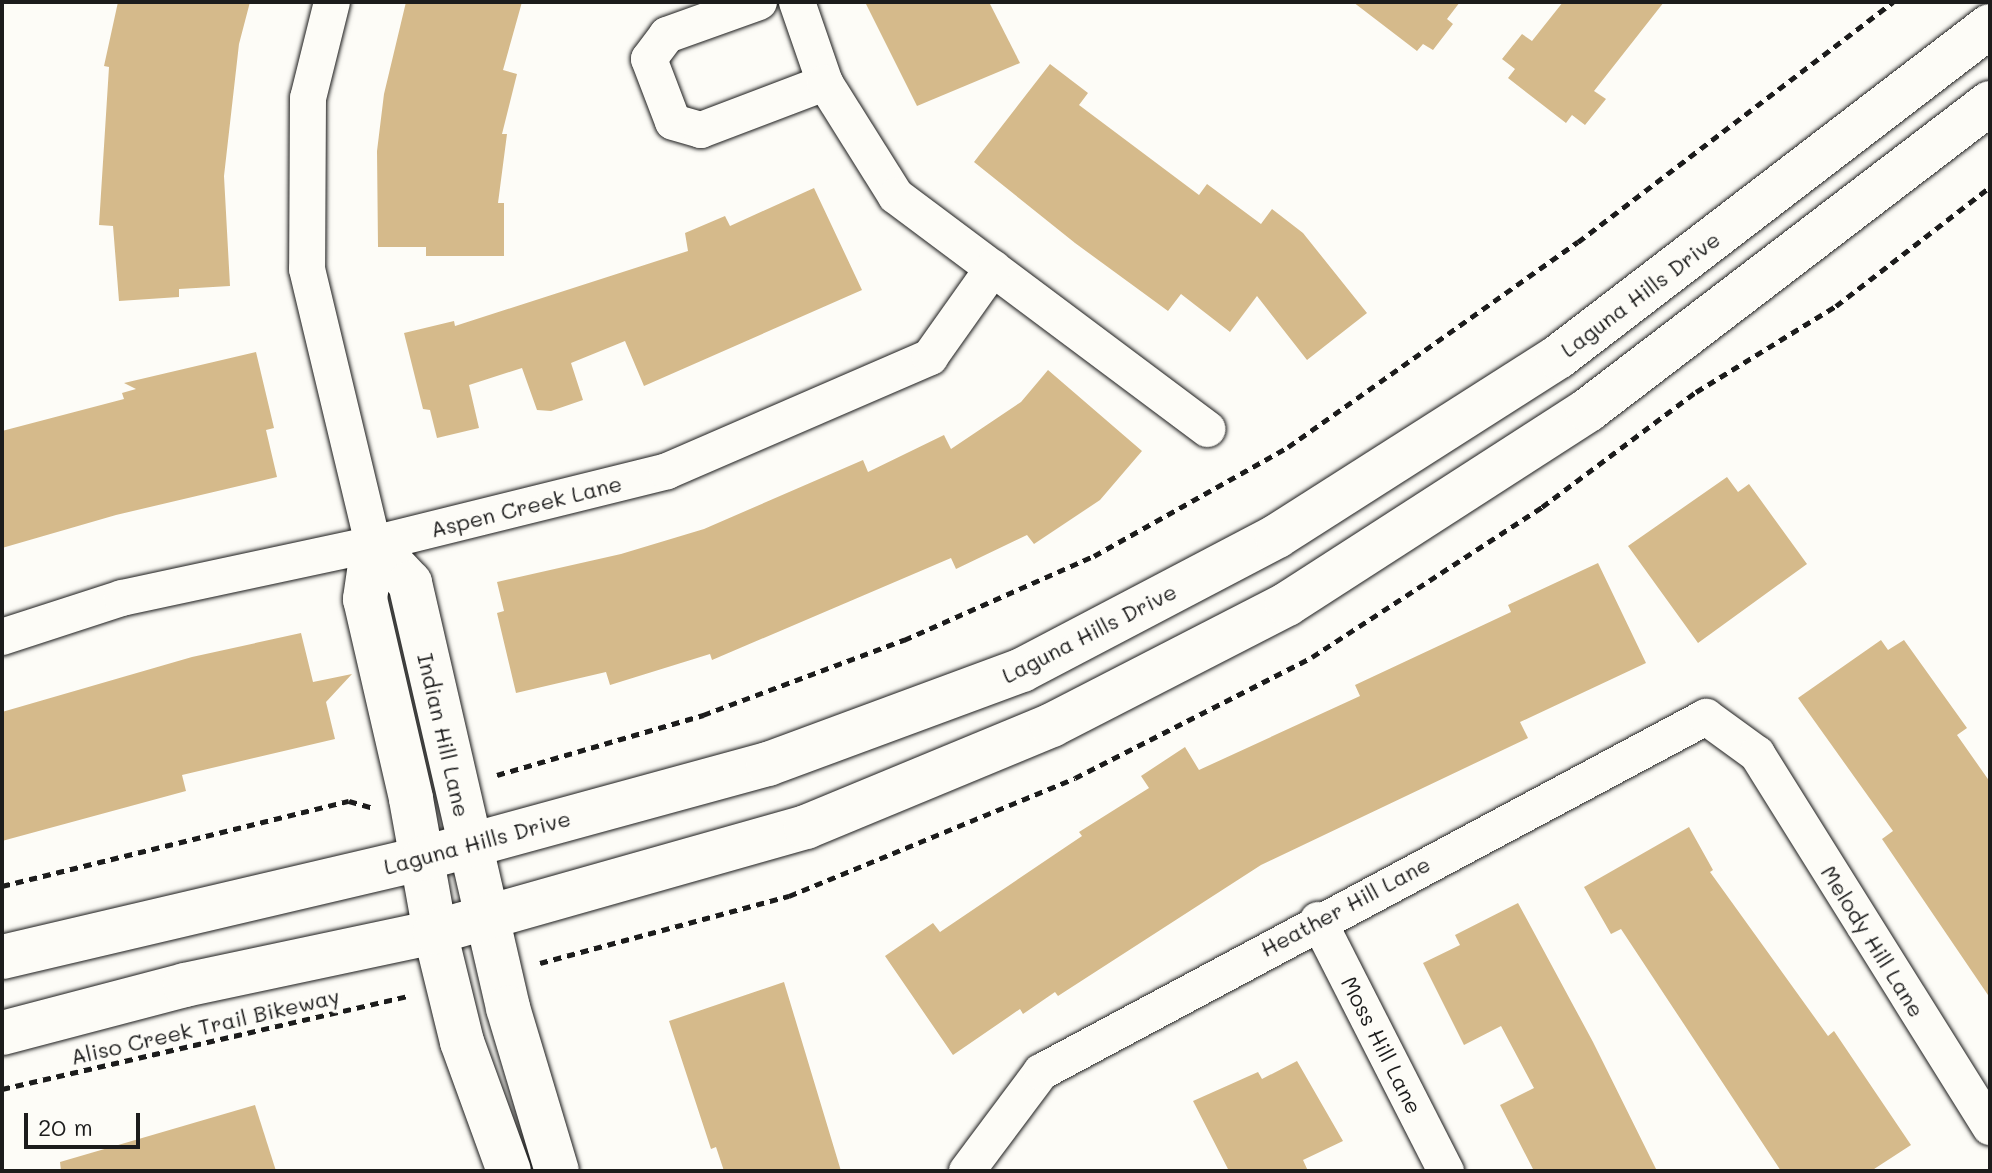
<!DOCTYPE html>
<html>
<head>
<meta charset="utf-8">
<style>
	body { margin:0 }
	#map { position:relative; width:1992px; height:1173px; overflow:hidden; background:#fdfcf7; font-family:Mali,sans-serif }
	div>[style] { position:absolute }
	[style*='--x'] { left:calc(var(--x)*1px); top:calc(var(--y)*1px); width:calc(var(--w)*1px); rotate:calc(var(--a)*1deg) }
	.building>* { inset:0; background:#d5ba8b }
	.path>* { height:5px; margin-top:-2.5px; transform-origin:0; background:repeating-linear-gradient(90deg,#1c1c1c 0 8px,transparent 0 14px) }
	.roads { filter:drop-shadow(0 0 2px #1c1c1c) drop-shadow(0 0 2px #1c1c1c) }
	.street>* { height:36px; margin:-18px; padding:0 18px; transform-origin:18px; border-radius:18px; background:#fdfcf7 }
	.secondary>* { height:44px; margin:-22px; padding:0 22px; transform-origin:22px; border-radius:22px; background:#fdfcf7 }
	span { translate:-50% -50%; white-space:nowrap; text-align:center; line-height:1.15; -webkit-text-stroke:7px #fdfcf7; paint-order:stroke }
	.street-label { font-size:22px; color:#1c1c1c }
	.frame { position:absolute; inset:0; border:4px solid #1c1c1c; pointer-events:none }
	.scale { position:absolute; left:24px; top:1113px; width:116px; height:36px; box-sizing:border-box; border:4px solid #1c1c1c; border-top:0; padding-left:10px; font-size:24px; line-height:28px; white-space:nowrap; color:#1c1c1c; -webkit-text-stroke:6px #fdfcf7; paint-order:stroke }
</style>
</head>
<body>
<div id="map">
	<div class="building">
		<i style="clip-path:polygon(118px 2px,250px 2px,239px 44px,224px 176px,230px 286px,179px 289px,179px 297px,119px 301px,113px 226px,99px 225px,109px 67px,104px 66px)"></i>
		<i style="clip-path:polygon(406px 2px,522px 2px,503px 70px,517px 74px,502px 134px,507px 134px,498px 203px,504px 203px,504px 256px,426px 256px,426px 247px,378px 247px,377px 151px,384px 94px)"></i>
		<i style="clip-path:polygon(865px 2px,989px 2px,1020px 63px,917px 106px)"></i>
		<i style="clip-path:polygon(1353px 2px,1460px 2px,1447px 19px,1453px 24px,1433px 50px,1423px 44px,1417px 51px)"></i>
		<i style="clip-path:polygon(1563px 2px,1664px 2px,1594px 91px,1606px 99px,1585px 125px,1572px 115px,1566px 123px,1508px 78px,1515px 69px,1502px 59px,1522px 34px,1532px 41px)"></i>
		<i style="clip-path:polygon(1050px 64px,1088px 93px,1079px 105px,1199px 195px,1207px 184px,1261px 224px,1272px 209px,1303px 233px,1367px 313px,1307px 360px,1257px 296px,1230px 332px,1181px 294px,1168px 311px,1075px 243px,974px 162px)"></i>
		<i style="clip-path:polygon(814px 188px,862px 290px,644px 386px,625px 341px,571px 363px,583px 400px,551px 411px,537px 410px,522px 368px,469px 385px,479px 428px,437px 438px,430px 410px,423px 409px,404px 333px,454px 321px,455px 326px,688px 251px,685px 233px,725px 216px,730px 226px)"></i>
		<i style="clip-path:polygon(256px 352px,274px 428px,266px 430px,277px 477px,116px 515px,2px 548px,2px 431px,124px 399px,122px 393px,136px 389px,124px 383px)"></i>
		<i style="clip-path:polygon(1048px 370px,1142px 451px,1100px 500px,1034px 544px,1027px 535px,956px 569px,951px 558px,712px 660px,710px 654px,610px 685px,606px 672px,516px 693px,497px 613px,504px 611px,497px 582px,621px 554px,704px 529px,863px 460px,868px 472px,944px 435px,951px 449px,1021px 402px)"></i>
		<i style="clip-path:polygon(1727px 477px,1738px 492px,1749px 484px,1807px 564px,1698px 643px,1628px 546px)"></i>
		<i style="clip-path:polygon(1598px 563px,1646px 663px,1520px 722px,1528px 738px,1261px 865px,1058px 996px,1055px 992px,1023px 1014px,1020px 1009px,953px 1055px,885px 956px,933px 923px,940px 932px,1082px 836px,1079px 832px,1149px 788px,1141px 776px,1185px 747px,1199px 770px,1360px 696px,1355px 685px,1511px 612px,1508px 605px)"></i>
		<i style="clip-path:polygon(301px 633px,313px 682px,352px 674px,326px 702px,335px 739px,182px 775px,186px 791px,2px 841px,2px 712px,192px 657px)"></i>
		<i style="clip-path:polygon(1881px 640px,1888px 650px,1904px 640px,1967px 728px,1957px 735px,1990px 782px,1990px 998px,1882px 839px,1893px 831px,1798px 698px)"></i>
		<i style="clip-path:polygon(1689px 827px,1713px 870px,1710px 872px,1828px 1036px,1834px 1031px,1911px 1145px,1871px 1171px,1781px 1171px,1621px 929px,1611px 934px,1584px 887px)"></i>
		<i style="clip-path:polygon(1518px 903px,1593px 1042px,1657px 1171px,1534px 1171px,1500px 1105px,1534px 1088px,1501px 1026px,1464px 1045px,1423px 963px,1460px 945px,1455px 935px)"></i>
		<i style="clip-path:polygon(784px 982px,841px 1171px,724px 1171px,716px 1147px,711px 1149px,669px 1021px)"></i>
		<i style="clip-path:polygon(1297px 1061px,1343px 1141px,1303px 1160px,1308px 1171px,1229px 1171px,1193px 1101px,1258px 1072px,1262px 1079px)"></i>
		<i style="clip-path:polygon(255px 1105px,276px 1171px,61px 1171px,60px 1162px)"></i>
	</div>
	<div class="path">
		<i style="--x:497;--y:775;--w:215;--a:-16.2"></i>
		<i style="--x:703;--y:715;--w:215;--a:-20.5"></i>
		<i style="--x:904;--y:640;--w:208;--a:-23.9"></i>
		<i style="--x:1094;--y:556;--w:223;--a:-29.3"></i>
		<i style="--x:1288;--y:447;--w:355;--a:-35.3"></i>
		<i style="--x:1578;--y:242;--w:396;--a:-37.3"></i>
		<i style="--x:2;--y:886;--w:357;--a:-13.8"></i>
		<i style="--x:349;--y:801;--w:25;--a:16"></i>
		<i style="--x:540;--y:963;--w:258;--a:-15.1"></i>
		<i style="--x:789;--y:896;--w:309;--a:-22.4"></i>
		<i style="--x:1075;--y:778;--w:266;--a:-27"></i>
		<i style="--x:1312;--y:657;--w:275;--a:-33.1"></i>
		<i style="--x:1542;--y:507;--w:192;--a:-36.8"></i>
		<i style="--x:1696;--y:392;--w:164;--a:-31.6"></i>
		<i style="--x:1836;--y:306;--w:195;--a:-37.7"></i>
		<i style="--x:2;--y:1089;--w:417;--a:-12.9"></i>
	</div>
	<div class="roads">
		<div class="street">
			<i style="--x:332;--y:2;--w:99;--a:104"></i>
			<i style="--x:308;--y:98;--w:171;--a:90.3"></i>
			<i style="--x:307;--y:269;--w:283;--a:76.5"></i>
			<i style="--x:759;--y:2;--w:98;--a:160.3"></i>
			<i style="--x:667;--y:35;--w:30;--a:127"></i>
			<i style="--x:649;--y:59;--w:67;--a:69.1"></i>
			<i style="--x:673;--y:122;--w:29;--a:16"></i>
			<i style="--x:701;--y:130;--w:133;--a:-20.8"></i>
			<i style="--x:797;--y:2;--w:86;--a:70.9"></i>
			<i style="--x:825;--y:83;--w:133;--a:57.9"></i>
			<i style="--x:896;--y:196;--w:389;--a:36.8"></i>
			<i style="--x:2;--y:637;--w:126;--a:-18"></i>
			<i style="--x:122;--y:598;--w:257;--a:-12.1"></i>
			<i style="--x:373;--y:544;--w:303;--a:-13.9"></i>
			<i style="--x:667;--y:471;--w:287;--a:-23.4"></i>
			<i style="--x:930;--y:357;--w:109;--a:-54.7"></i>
			<i style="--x:1318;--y:920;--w:282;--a:63"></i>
			<i style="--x:967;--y:1171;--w:124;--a:-53.2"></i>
			<i style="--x:1041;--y:1072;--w:754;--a:-28.09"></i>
			<i style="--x:1706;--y:717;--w:63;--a:36"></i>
			<i style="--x:1757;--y:754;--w:440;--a:58"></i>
		</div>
		<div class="secondary">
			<i style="--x:373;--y:544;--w:54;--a:46.5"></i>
			<i style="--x:410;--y:583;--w:436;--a:77"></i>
			<i style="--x:508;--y:1008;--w:170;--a:73.3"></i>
			<i style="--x:373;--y:544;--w:56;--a:98.3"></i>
			<i style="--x:365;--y:599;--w:205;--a:77"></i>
			<i style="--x:411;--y:799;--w:135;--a:79.8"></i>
			<i style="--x:435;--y:932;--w:113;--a:76.2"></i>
			<i style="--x:462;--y:1042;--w:137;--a:70"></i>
			<i style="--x:2;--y:957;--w:433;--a:-13.2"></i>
			<i style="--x:424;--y:858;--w:357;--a:-15.3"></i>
			<i style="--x:768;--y:764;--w:271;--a:-20.3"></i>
			<i style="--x:1022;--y:670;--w:288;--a:-27.7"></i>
			<i style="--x:1277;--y:536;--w:333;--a:-32.5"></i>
			<i style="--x:1558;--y:357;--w:544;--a:-37.46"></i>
			<i style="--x:2;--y:1033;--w:189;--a:-14.7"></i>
			<i style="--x:185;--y:985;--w:256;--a:-12"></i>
			<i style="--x:435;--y:932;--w:386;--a:-15.8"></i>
			<i style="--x:806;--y:827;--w:266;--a:-22.5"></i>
			<i style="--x:1052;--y:725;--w:264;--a:-27.2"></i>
			<i style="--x:1287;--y:604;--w:358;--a:-32.8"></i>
			<i style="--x:1588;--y:410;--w:506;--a:-37.37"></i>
		</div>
	</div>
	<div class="street-label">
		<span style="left:1640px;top:294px;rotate:-37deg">Laguna Hills Drive</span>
		<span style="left:526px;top:506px;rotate:-14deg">Aspen Creek Lane</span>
		<span style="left:1089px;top:633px;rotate:-27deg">Laguna Hills Drive</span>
		<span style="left:444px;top:735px;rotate:77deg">Indian Hill Lane</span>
		<span style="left:477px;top:842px;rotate:-15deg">Laguna Hills Drive</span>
		<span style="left:1345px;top:906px;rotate:-28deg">Heather Hill Lane</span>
		<span style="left:1873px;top:941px;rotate:58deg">Melody Hill Lane</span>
		<span style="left:205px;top:1026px;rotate:-13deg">Aliso Creek Trail Bikeway</span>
		<span style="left:1382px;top:1045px;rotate:63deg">Moss Hill Lane</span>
	</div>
	<div class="frame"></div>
	<div class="scale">20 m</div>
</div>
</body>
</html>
